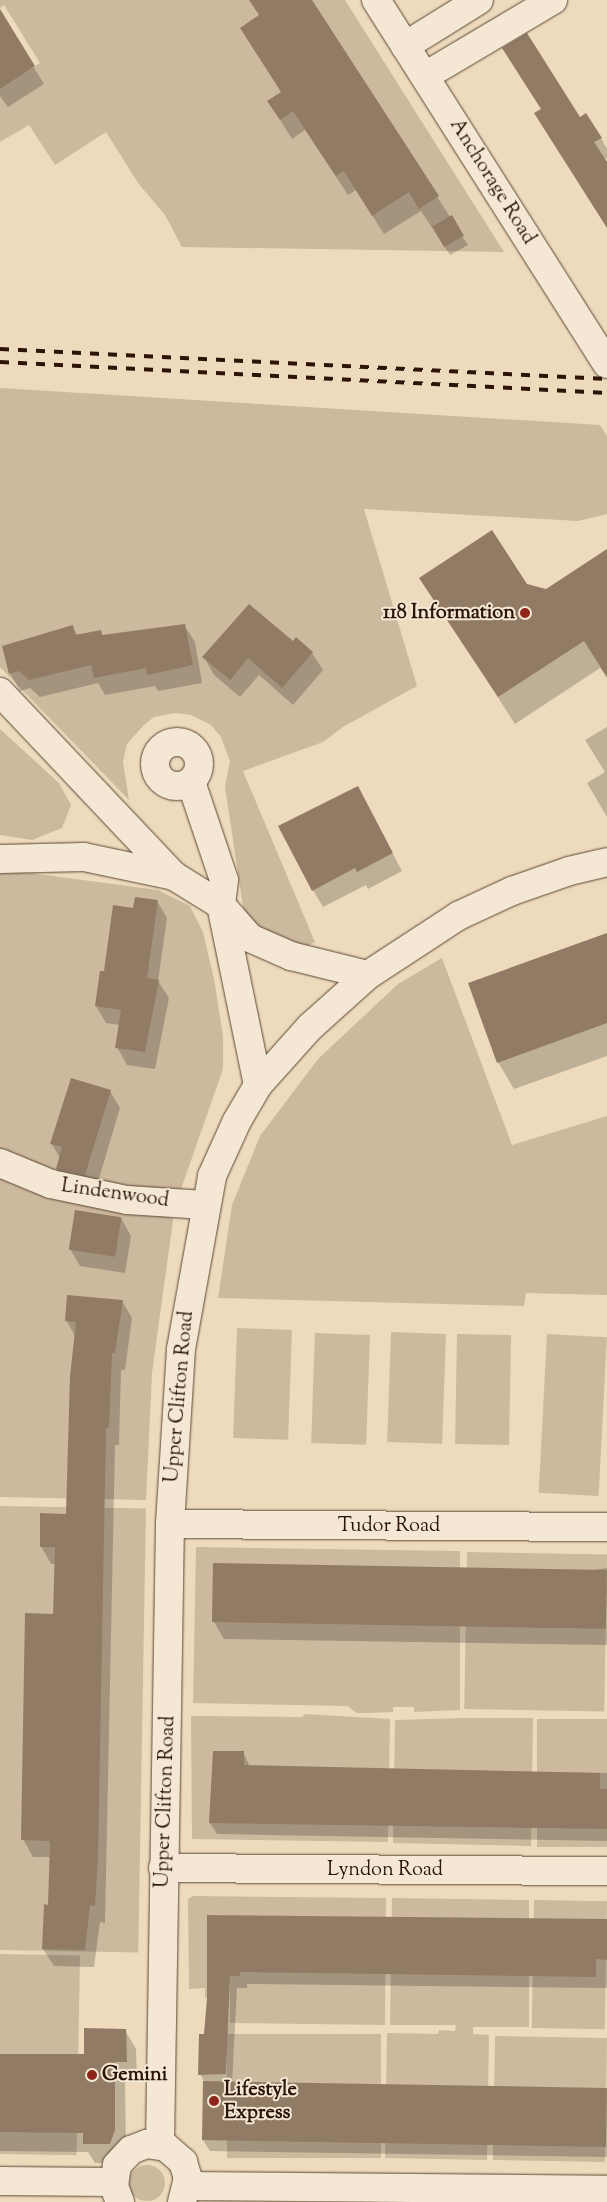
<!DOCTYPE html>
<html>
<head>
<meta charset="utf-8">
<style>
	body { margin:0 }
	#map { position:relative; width:607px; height:2202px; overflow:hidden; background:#eedbbd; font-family:"Sorts Mill Goudy",serif }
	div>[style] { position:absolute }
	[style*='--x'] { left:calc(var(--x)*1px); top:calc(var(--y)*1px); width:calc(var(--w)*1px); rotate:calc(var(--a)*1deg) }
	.green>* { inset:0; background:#cdb99e; transform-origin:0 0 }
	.round { border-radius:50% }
	.shadow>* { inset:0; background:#0003 }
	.building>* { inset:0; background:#917b65; transform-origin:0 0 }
	.roads { filter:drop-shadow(0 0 1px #5c4634) drop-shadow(0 0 1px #5c4634) }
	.minor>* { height:28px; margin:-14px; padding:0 14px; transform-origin:14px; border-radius:14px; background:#f4e8d4 }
	.minor>.ring { margin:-14px; padding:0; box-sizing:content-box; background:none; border:28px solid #f4e8d4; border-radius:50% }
	.rail>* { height:4px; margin-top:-2px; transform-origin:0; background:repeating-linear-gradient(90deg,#2c1406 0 9px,transparent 0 18px) }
	.dots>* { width:14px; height:14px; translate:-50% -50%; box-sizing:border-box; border:2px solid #f4e8d4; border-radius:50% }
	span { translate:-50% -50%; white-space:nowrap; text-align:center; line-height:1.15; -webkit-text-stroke:4px #f4e8d4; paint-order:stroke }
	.street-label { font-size:20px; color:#2c1406 }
	.poi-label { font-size:20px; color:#2c1406; font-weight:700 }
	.right { translate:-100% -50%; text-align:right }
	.left { translate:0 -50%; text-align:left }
</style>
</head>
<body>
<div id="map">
	<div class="green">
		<i style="clip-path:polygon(0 0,345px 0,504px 252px,182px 247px,165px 215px,138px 183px,106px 132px,55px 165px,29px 125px,0 142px,0 88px,40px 63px,4px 5px,0 8px)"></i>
		<i style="clip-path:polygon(0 388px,600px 425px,607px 436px,607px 514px,578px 521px,364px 509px,417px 686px,343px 727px,323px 742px,243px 771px,315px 942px,303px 948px,245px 920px,225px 787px,230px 761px,221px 737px,211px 725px,191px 715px,175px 713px,154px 717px,144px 725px,127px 744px,123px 762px,129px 800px,0 667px)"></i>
		<i style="clip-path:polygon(0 729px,59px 783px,71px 805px,62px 828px,32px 840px,0 835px)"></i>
		<i style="clip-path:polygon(0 869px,158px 890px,190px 906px,203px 932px,214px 979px,223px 1036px,223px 1069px,181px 1189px,134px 1190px,93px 1185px,0 1151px)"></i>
		<i style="clip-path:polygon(442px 958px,512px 1145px,607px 1116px,607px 1295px,526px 1293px,524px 1306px,218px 1298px,232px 1205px,260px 1136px,318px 1059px,398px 984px)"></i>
		<i style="clip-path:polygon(0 1174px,174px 1213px,152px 1373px,146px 1500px,0 1497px)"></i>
		<i style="left:237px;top:1328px;width:55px;height:110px;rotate:2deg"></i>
		<i style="left:391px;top:1332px;width:55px;height:110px;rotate:2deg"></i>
		<i style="left:315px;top:1333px;width:55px;height:110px;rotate:2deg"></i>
		<i style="left:457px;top:1334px;width:54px;height:110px;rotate:1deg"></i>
		<i style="left:547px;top:1334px;width:60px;height:159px;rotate:3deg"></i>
		<i style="left:0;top:1506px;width:146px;height:444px;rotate:1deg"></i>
		<i style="clip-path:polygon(196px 1547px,460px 1551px,460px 1710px,414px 1712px,414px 1707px,393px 1707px,393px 1712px,369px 1713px,356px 1713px,348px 1706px,193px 1703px)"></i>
		<i style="left:467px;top:1552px;width:140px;height:157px;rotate:1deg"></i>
		<i style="clip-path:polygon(304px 1714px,390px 1719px,388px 1842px,192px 1839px,191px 1716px,303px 1717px)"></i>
		<i style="clip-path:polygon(464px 1718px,533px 1718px,531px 1846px,393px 1843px,395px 1720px)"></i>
		<i style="left:537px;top:1719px;width:70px;height:128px"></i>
		<i style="clip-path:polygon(193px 1896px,386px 1898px,385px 2025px,230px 2023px,230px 1915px,207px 1915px,212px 1998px,205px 1998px,205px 1988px,189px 1989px,188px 1899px)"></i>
		<i style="clip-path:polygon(392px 1898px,529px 1900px,529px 2027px,473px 2027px,473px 2034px,489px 2035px,487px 2160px,385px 2158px,387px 2033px,438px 2034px,439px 2030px,455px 2031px,456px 2025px,390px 2025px)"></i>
		<i style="left:534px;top:1900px;width:73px;height:128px;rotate:1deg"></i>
		<i style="left:0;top:1954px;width:80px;height:200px;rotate:1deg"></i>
		<i style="left:381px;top:2034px;width:124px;height:154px;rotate:90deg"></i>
		<i style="left:495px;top:2036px;width:112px;height:124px;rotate:1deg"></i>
		<i class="round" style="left:129px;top:2165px;width:36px;height:36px"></i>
	</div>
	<div class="shadow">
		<i style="clip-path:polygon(250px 0,311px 0,468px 245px,450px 255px,421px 211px,384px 234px,356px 190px,348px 195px,305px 130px,292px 139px,269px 102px,282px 93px,260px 16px)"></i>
		<i style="clip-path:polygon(6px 22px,44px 84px,8px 107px,0 96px,0 26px)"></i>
		<i style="clip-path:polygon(580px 119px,601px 138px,607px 149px,607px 158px,604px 160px,607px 165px,607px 228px)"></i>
		<i style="clip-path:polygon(607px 551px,607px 678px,600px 668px,515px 724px,421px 578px,527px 585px,546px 590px)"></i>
		<i style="clip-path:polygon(184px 625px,195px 642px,202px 683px,158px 691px,155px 686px,105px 695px,98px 683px,40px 697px,30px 688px,20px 691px,10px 673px,72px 626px,78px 636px,100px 631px,103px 636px)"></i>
		<i style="clip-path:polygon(296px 639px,312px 653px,323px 670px,293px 705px,259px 675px,240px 697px,214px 675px,204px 657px,293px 643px)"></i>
		<i style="clip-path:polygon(607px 727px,607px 817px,587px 783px,605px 772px,585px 740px)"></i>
		<i style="clip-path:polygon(367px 805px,402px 871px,368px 889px,366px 885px,323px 907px,313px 890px)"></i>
		<i style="clip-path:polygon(157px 901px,167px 918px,158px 981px,169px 998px,155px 1069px,127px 1065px,117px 1047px,120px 1025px,106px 1023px,96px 1006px,105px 973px,134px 909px)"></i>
		<i style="clip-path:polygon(607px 934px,607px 1056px,514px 1089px,498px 1062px)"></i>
		<i style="clip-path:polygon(110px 1091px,120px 1108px,95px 1192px,67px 1186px,57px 1169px,60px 1158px,52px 1144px)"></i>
		<i style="clip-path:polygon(121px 1218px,131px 1236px,125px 1273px,80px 1266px,70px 1249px)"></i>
		<i style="clip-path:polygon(122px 1301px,132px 1318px,125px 1370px,121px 1370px,119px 1445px,115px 1445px,105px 1923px,100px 1922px,94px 1967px,54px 1966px,43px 1949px,49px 1906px,51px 1857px,33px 1857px,23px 1839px,54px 1615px,55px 1564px,51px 1564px,41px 1546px,67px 1515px,75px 1336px,66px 1320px)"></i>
		<i style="clip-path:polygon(607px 1568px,607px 1645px,224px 1639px,214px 1622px)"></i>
		<i style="clip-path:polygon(243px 1752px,250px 1767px,607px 1773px,607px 1841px,217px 1834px,210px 1823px)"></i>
		<i style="clip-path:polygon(209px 1916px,607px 1920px,607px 1988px,247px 1984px,247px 1988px,237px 1988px,232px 2083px,607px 2091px,607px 2157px,210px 2151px,203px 2140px,205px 2083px,200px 2074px,208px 1998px)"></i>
		<i style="clip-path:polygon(125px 2030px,136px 2049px,137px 2081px,125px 2081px,126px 2150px,120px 2163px,95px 2163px,88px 2152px,0 2151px,0 2055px,85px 2055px)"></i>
	</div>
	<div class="building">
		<i style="clip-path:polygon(249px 0,312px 0,439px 196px,419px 209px,409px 192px,372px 216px,344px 171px,336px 176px,293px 111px,280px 120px,267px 101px,281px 92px,240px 28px,259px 15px)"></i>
		<i style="clip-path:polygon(0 9px,35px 66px,0 89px)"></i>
		<i style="clip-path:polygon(527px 33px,580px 117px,586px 113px,602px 138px,594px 142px,607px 162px,607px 228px,534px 113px,541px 109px,502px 48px)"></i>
		<i style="left:452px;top:215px;width:24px;height:23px;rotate:60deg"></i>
		<i style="clip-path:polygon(492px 530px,527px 584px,546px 589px,607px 549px,607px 677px,584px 641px,498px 697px,419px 578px)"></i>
		<i style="clip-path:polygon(249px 604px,293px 641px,296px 637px,313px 652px,282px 688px,248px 658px,230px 680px,202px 657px)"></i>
		<i style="clip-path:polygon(185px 624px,193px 665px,147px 675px,146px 668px,94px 678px,91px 665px,29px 680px,19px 671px,9px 674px,2px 646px,73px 625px,75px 635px,101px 630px,102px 635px)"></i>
		<i style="clip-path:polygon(358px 786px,393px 853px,357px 872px,355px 868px,312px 891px,278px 826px)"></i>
		<i style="clip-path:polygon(135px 897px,158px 900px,147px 978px,159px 980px,145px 1052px,115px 1048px,121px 1010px,95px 1006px,100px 971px,104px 971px,113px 905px,133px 908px)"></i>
		<i style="clip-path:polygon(607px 933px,607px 1023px,497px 1063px,468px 983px)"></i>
		<i style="clip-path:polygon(71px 1078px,111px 1090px,85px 1175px,56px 1169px,62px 1147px,50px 1144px)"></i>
		<i style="left:75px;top:1210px;width:47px;height:40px;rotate:9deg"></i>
		<i style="clip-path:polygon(67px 1295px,123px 1300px,115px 1353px,112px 1353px,109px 1428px,106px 1428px,98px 1857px,95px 1906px,90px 1905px,85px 1950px,42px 1949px,44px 1904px,48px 1905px,50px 1841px,21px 1840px,25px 1613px,53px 1614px,55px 1547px,40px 1547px,40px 1513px,66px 1514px,70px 1376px,76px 1322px,65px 1321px)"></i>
		<i style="left:213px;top:1563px;width:394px;height:59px;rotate:1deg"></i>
		<i style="clip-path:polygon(213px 1751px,244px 1751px,244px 1765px,600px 1773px,600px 1789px,607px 1789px,607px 1829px,209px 1823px)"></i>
		<i style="clip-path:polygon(207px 1915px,607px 1919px,607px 1960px,596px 1959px,596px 1977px,240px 1972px,240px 1976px,230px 1976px,226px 2074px,198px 2075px,199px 2034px,204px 2034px,207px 1998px)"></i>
		<i style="clip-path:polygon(84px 2028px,126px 2029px,127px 2062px,115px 2062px,115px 2130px,110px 2144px,83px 2144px,83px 2133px,0 2132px,0 2054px,84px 2054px)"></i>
		<i style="left:203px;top:2081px;width:404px;height:59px;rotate:1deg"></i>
	</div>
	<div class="roads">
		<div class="minor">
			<i style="--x:376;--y:0;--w:431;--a:57.6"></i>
			<i style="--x:405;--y:46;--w:87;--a:-31.9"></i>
			<i style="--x:425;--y:76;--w:149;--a:-30.7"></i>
			<i style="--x:0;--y:692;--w:253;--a:46.6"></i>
			<i style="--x:174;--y:876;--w:55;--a:31.7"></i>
			<i style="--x:221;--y:905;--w:44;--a:48.7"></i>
			<i style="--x:250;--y:938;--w:45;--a:23.7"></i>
			<i style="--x:291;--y:956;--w:79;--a:13.9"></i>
			<i class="ring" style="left:155px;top:742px;width:16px;height:16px"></i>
			<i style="--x:191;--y:782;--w:103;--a:71.4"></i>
			<i style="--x:224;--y:880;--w:25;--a:97"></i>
			<i style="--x:221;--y:905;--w:184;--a:78.4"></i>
			<i style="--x:0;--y:859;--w:84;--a:-1.4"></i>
			<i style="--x:84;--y:857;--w:92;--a:11.9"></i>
			<i style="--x:0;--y:1163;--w:55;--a:22.4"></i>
			<i style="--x:51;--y:1184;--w:78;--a:11.9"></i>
			<i style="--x:127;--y:1200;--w:78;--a:3.7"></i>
			<i style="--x:170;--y:1524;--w:437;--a:0.4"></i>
			<i style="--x:163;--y:1868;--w:444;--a:0.4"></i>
			<i style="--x:160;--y:2145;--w:621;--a:-89.08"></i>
			<i style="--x:170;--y:1524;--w:175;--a:-86.4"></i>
			<i style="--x:181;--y:1349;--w:176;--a:-79.8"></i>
			<i style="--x:212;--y:1176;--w:60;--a:-65.6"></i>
			<i style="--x:237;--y:1121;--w:42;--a:-59.7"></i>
			<i style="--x:258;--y:1085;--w:78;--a:-48.1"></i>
			<i style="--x:310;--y:1027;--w:78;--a:-41.9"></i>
			<i style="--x:368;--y:975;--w:108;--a:-33.2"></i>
			<i style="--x:458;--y:916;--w:60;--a:-24.8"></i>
			<i style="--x:512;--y:891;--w:60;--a:-19.3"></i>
			<i style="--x:569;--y:871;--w:39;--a:-13"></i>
			<i style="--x:0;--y:2181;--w:113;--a:0.5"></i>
			<i style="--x:188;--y:2186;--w:419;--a:0.5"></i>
			<i style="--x:120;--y:2202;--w:17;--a:-111"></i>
			<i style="--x:114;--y:2186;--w:21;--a:-82"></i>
			<i style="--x:117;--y:2165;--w:21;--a:-47"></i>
			<i style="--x:131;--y:2150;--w:17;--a:-21"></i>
			<i style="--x:147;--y:2144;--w:19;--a:9"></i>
			<i style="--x:166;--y:2147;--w:23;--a:41"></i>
			<i style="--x:183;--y:2162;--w:17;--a:73"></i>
			<i style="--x:188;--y:2178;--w:25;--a:104"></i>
		</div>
	</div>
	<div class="rail">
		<i style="--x:0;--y:349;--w:608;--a:2.83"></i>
		<i style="--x:0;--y:362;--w:608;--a:2.92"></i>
	</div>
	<div class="dots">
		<i style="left:525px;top:613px;background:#8f2418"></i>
		<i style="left:92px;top:2075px;background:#8f2418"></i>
		<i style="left:214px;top:2101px;background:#8f2418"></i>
	</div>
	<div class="street-label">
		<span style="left:492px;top:182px;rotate:58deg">Anchorage Road</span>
		<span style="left:115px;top:1194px;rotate:8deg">Lindenwood</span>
		<span style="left:180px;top:1397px;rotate:-85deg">Upper Clifton Road</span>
		<span style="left:389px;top:1526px">Tudor Road</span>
		<span style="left:166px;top:1802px;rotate:-88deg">Upper Clifton Road</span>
		<span style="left:385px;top:1870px">Lyndon Road</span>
	</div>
	<div class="poi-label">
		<span class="right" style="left:515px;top:613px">118 Information</span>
		<span class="left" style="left:102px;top:2075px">Gemini</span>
		<span class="left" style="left:224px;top:2102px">Lifestyle<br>Express</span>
	</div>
</div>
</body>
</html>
